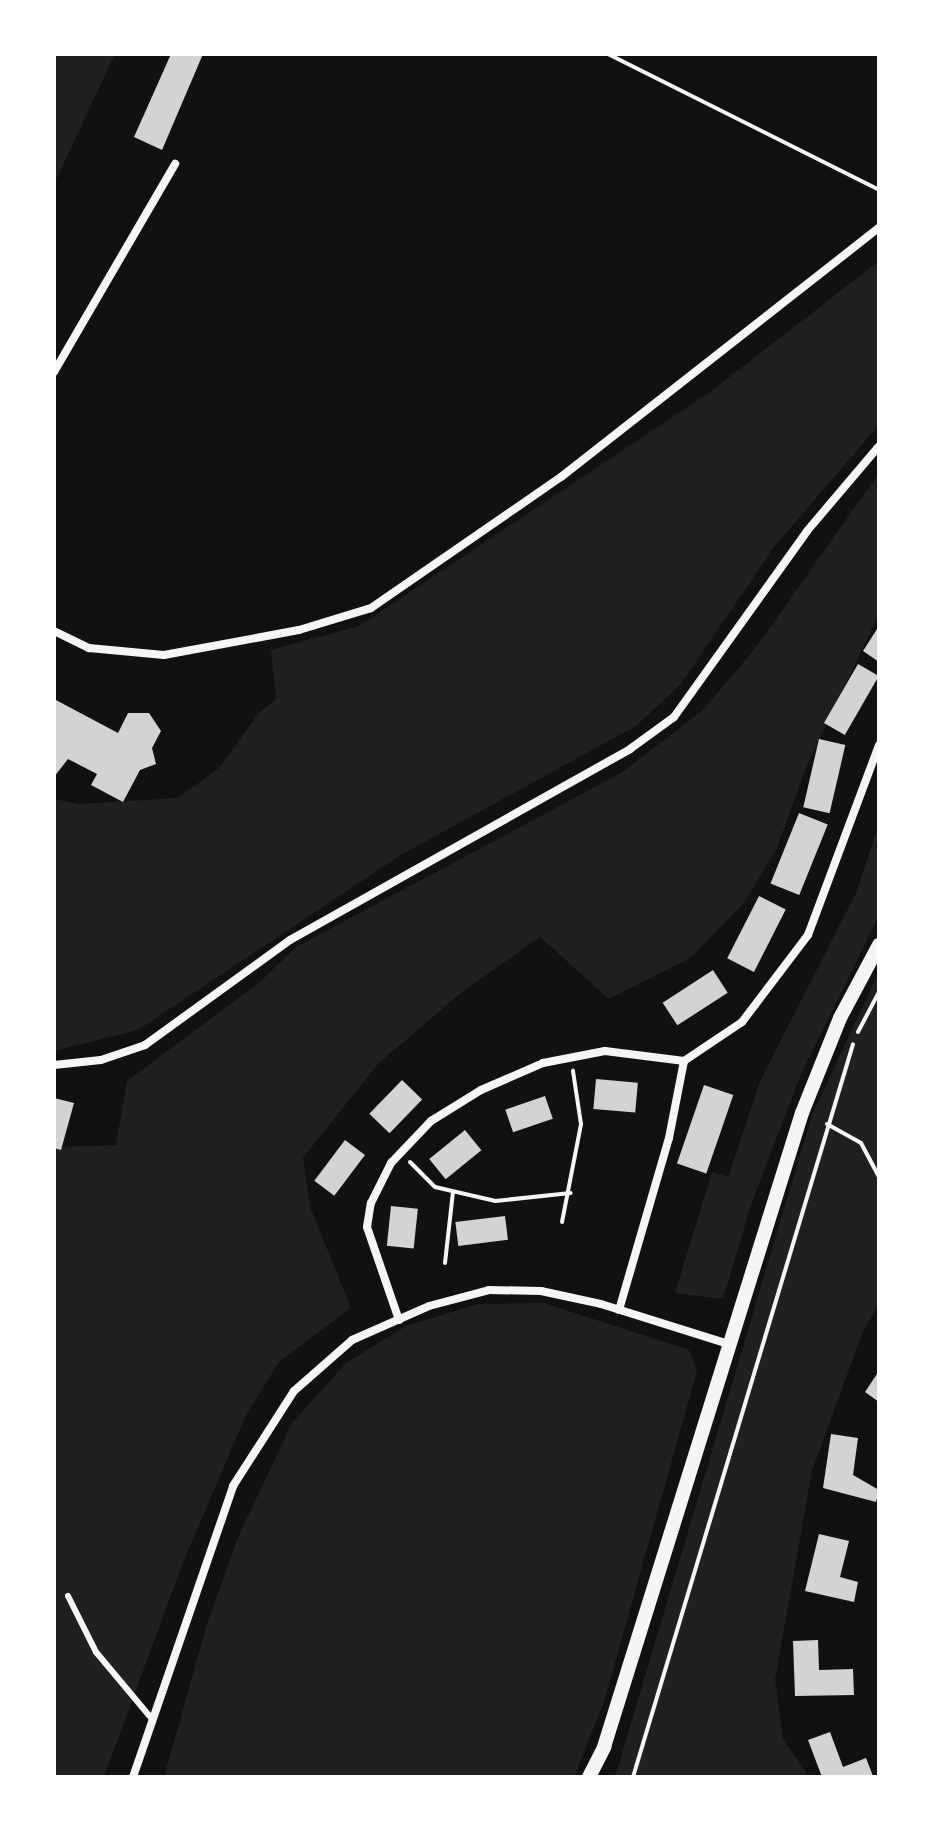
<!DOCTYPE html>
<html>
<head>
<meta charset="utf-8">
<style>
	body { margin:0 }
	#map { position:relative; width:933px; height:1831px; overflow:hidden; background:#111; font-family:"Open Sans",sans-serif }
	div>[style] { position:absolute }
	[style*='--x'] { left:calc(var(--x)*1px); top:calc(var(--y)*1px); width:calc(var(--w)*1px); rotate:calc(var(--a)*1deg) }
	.green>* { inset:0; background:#202020 }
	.building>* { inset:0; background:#d3d3d3; transform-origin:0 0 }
	.path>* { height:4px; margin:-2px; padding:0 2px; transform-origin:2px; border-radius:2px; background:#f5f5f5 }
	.service>* { height:6px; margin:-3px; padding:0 3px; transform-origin:3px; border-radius:3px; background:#f5f5f5 }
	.minor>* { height:8px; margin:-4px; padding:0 4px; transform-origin:4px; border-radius:4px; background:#f5f5f5 }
	.tertiary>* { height:14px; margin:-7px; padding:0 7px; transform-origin:7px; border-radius:7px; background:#f5f5f5 }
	span { translate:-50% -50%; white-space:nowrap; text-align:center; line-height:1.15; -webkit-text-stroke:6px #fff; paint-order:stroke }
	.frame { position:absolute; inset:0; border:56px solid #fff; pointer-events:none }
</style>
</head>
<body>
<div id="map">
	<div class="green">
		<i style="clip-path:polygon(54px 54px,115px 54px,54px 184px)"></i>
		<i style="clip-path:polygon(879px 261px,879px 425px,774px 547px,681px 684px,636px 726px,399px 856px,138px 1030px,54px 1051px,54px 799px,79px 804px,178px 798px,219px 768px,258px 714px,276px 699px,271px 650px,359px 626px,710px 392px)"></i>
		<i style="clip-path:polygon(879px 473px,879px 614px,807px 765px,777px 848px,744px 903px,690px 958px,609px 999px,540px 937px,462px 992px,379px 1063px,303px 1158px,310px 1207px,351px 1308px,279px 1362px,246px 1415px,182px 1565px,104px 1777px,54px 1777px,54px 1147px,116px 1145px,127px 1081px,261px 981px,296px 947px,621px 773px,702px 711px,757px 646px)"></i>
		<i style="clip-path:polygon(879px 823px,879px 915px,800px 1077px,752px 1202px,723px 1299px,675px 1293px,712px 1172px,728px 1177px,760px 1081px,856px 893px)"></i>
		<i style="clip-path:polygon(879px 972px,879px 1304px,863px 1331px,812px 1471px,775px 1680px,783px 1739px,809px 1777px,615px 1777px,812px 1115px)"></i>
		<i style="clip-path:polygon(544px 1303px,689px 1350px,697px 1371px,604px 1702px,574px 1777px,164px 1777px,207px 1624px,239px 1535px,292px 1423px,346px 1363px,406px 1326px,478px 1304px)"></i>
	</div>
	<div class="building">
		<i style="clip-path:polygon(171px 54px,203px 54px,162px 150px,134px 137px)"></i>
		<i style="clip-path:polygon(879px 626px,879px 662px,863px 651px)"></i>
		<i style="left:858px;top:664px;width:24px;height:68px;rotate:30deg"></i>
		<i style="clip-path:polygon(54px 699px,118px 733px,128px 713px,149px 713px,161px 731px,152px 748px,156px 764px,140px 770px,123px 802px,91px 785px,97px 774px,68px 759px,54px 777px)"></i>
		<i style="left:819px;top:739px;width:27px;height:70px;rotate:13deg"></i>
		<i style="left:799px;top:813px;width:31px;height:76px;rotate:22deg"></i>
		<i style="left:759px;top:896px;width:30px;height:70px;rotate:27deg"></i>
		<i style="left:713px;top:970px;width:27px;height:60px;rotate:57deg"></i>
		<i style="left:596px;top:1079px;width:42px;height:30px;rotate:5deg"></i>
		<i style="left:402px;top:1080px;width:28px;height:47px;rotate:44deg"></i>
		<i style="left:704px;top:1085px;width:31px;height:83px;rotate:19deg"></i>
		<i style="left:545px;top:1096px;width:24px;height:42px;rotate:71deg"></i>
		<i style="clip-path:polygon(54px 1098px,74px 1103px,61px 1150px,54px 1148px)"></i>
		<i style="left:465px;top:1130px;width:26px;height:46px;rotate:51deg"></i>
		<i style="left:345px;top:1140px;width:25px;height:51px;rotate:37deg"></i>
		<i style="left:391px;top:1206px;width:27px;height:40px;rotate:6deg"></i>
		<i style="left:505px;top:1216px;width:24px;height:50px;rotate:83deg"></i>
		<i style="clip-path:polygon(879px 1371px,879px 1402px,865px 1392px)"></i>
		<i style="clip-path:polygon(831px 1434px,858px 1438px,853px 1475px,879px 1490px,876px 1502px,823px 1488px)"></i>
		<i style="clip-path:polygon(819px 1534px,849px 1541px,840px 1577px,858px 1582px,854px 1602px,805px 1591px)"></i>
		<i style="clip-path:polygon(818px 1640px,819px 1670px,853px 1669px,854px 1695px,795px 1696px,793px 1641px)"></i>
		<i style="clip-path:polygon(830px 1732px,843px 1767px,866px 1758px,873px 1776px,822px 1777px,808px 1740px)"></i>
	</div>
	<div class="path">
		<i style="--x:608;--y:54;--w:303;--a:26.6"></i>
		<i style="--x:858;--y:1032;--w:45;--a:-62.3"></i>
		<i style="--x:827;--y:1124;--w:39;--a:29"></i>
		<i style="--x:861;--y:1143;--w:38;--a:62"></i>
		<i style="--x:410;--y:1162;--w:35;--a:45"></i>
		<i style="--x:435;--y:1187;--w:62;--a:13.1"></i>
		<i style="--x:495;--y:1201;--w:76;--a:-6"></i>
		<i style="--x:562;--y:1222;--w:100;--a:-79"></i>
		<i style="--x:581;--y:1124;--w:54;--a:-98.6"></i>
		<i style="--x:445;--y:1263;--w:71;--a:-83.6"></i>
		<i style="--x:633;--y:1777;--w:765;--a:-73.29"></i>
	</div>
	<div class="service">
		<i style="--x:68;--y:1596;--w:63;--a:63.4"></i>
		<i style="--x:96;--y:1652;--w:87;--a:50.1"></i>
	</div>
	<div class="minor">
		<i style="--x:54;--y:372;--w:241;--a:-59.8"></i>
		<i style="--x:54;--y:631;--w:39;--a:26"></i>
		<i style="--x:89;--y:648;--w:75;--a:5.3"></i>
		<i style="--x:164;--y:655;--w:137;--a:-10.5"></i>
		<i style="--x:299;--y:630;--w:75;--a:-17"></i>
		<i style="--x:371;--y:608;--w:231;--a:-34.6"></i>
		<i style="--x:561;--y:477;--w:404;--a:-38.1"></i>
		<i style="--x:54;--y:1065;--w:47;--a:-6.1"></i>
		<i style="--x:101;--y:1060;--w:46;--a:-18.8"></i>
		<i style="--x:145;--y:1045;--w:179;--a:-35.9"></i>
		<i style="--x:290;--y:940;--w:390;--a:-29.3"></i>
		<i style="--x:630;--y:749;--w:54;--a:-36"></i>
		<i style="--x:674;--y:717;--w:229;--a:-54.4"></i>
		<i style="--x:807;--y:531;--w:111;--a:-49.7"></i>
		<i style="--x:619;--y:1310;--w:179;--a:-73.8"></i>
		<i style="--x:669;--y:1138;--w:78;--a:-79"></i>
		<i style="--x:399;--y:1320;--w:98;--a:-109"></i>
		<i style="--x:367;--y:1227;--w:24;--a:-81"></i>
		<i style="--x:371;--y:1203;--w:45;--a:-63.4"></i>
		<i style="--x:391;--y:1163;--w:58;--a:-46.4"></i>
		<i style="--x:431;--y:1121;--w:59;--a:-31.8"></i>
		<i style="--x:481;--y:1090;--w:68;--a:-23.5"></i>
		<i style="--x:543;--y:1063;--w:63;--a:-11"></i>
		<i style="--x:605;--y:1051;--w:80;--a:7.2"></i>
		<i style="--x:684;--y:1061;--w:70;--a:-33.9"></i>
		<i style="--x:742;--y:1022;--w:109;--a:-52.8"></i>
		<i style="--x:808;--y:935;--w:203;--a:-69.5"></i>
		<i style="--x:133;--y:1777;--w:308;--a:-71"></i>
		<i style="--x:233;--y:1486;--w:113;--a:-57.3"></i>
		<i style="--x:294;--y:1391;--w:77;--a:-41.3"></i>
		<i style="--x:352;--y:1340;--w:84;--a:-23.8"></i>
		<i style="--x:429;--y:1306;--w:62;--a:-14.9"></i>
		<i style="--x:489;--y:1290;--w:52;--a:1.1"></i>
		<i style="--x:541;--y:1291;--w:61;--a:12.2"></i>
		<i style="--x:601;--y:1304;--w:134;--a:17.4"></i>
	</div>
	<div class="tertiary">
		<i style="--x:589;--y:1777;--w:34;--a:-63"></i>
		<i style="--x:604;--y:1747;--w:664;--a:-72.66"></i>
		<i style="--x:802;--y:1113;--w:102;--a:-68.2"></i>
		<i style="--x:840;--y:1018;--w:83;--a:-61.9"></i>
	</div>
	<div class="frame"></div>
</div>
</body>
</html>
